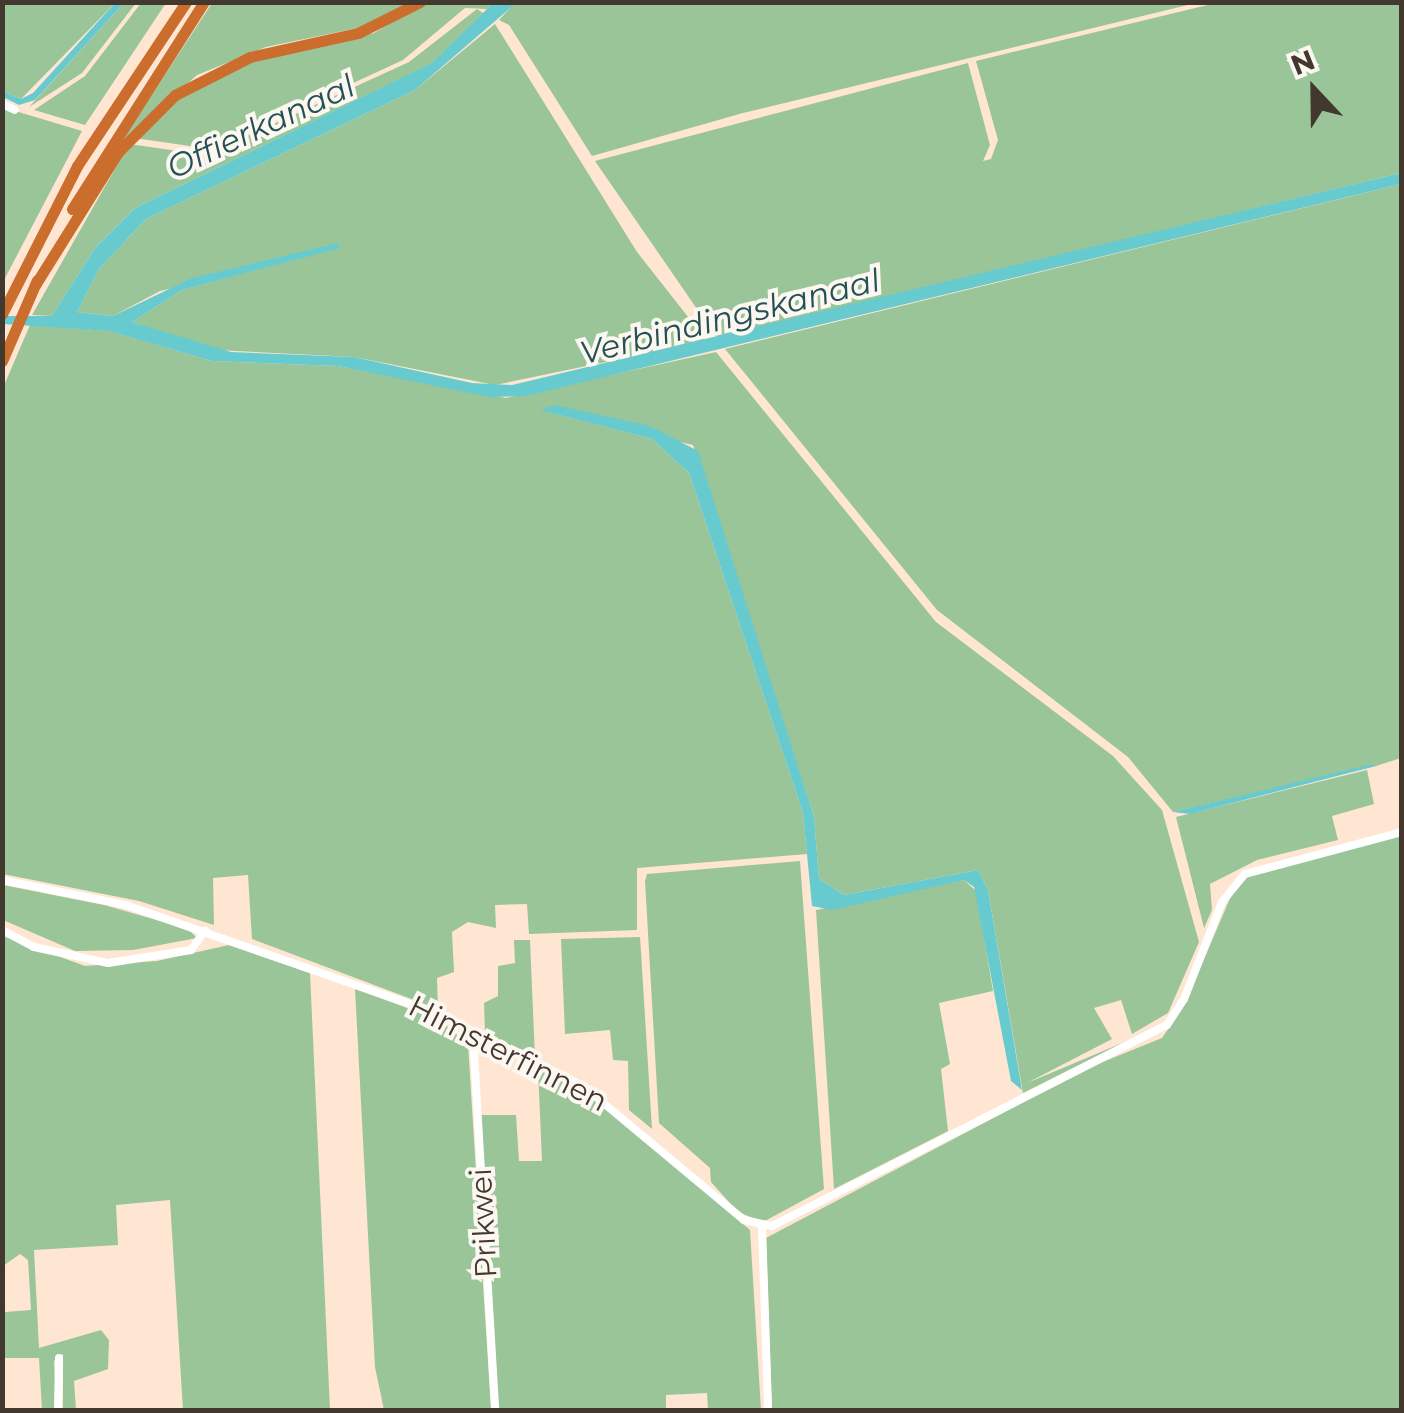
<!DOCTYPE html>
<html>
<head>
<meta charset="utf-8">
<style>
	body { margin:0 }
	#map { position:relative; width:1404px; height:1413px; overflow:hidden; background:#fee6d2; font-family:Montserrat,sans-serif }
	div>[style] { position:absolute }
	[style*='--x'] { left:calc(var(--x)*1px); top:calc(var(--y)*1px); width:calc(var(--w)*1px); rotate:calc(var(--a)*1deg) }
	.green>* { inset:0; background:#9ac598 }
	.water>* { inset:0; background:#67cacf }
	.minor>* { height:8px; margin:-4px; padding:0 4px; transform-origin:4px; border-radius:4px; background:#fff }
	.highway>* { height:11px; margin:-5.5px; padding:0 5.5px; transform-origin:5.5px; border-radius:5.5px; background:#ca6d2d }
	span { translate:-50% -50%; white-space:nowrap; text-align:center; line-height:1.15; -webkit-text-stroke:8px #fdf7f2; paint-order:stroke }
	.street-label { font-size:30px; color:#43382e }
	.water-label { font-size:32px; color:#245153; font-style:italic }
	.frame { position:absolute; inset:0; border:5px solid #43382e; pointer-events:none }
	.north { position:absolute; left:1264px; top:40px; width:100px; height:100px; -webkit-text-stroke:8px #fdf7f2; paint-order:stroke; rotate:338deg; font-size:28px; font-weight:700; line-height:40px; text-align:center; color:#43382e }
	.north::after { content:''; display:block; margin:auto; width:35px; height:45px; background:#43382e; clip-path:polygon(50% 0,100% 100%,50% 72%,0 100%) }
</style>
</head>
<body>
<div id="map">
	<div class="green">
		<i style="clip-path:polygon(516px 2px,1196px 3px,743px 113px,592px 156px,509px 25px,499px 20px)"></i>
		<i style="clip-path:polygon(2px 3px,115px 3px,21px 99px,3px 91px)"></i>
		<i style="clip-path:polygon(124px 3px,136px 3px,82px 73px,29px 107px)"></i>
		<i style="clip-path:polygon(141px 3px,166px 3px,85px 125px,34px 110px,85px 76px)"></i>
		<i style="clip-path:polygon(212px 3px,413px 3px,372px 25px,266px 47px,197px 75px,121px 142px)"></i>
		<i style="clip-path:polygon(424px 3px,493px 3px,487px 9px,465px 8px,403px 60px,211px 149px,134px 138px,170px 102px,235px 66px,374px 33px)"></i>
		<i style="clip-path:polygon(1216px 3px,1401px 3px,1401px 173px,717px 338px,595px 161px,968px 63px,990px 145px,983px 161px,991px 159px,998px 140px,976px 61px)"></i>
		<i style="clip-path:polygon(477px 9px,483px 13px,433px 63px,135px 208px,95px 248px,52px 316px,32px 315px,129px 144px,206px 155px,409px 62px)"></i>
		<i style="clip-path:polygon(495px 24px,637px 252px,707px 341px,495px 385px,354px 357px,215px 350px,132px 322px,182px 290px,340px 247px,160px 291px,113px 316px,77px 312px,99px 269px,146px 219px,415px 90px)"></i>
		<i style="clip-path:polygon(2px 107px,82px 131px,3px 282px,2px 282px)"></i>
		<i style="clip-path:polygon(1401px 184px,1401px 758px,1376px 766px,1173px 812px,1128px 757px,937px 610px,725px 349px)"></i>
		<i style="clip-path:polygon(30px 325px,110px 331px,212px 361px,338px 366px,506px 398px,716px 352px,936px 622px,1113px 756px,1162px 810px,1199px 942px,1168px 1013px,1132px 1034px,1121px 1000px,1094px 1008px,1112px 1039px,1027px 1083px,1127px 1041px,1023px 1093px,988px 890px,978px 870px,844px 895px,819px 879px,814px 817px,693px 445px,541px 410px,652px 439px,689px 473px,803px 813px,807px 854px,637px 868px,637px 930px,529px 934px,527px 904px,495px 905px,496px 928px,468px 922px,452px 932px,454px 972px,437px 978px,438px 1009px,252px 939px,248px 875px,213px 878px,214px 925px,139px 901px,3px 874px,2px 390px)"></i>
		<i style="clip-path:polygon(1367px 770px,1374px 804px,1332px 816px,1338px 840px,1257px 860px,1210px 884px,1212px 910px,1204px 928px,1176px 817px)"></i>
		<i style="clip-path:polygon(1401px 835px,1401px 1410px,772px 1410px,766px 1238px,1088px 1068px,1162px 1038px,1184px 1006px,1231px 896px,1251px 873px)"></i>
		<i style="clip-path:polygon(800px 861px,824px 1189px,763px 1222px,738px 1212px,711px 1182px,710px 1168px,659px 1123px,645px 881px,647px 874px)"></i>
		<i style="clip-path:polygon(964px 880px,976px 891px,993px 991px,939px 1003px,950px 1064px,941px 1069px,948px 1131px,834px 1189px,816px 910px)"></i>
		<i style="clip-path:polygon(3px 885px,104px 905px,188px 929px,197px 938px,133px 950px,75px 951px,3px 920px)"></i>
		<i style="clip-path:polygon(3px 936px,85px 966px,157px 961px,229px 945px,310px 973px,330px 1410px,183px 1410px,170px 1200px,116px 1205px,118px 1245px,34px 1250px,39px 1348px,101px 1330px,109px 1340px,108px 1369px,74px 1381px,76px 1410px,63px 1410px,63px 1354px,54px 1361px,57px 1410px,42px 1410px,39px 1358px,3px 1358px,2px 1281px,5px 1312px,31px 1310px,28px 1260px,20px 1254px,3px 1266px)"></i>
		<i style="clip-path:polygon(640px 937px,641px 952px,652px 1129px,629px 1110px,628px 1061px,613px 1060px,610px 1030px,565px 1034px,561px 939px)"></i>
		<i style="clip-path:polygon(514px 940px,530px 940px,535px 1058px,485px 1034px,484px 1003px,498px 996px,498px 966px,515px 963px)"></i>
		<i style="clip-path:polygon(355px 989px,440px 1020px,468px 1044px,491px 1410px,384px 1410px,375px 1367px)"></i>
		<i style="clip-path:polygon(538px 1068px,586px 1091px,750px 1230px,761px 1410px,708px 1410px,707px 1393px,666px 1395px,666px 1410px,498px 1410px,480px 1115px,516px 1115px,519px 1161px,542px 1161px)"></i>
	</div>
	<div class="water">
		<i style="clip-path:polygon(115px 3px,124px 3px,35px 100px,19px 105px,3px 97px,3px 91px,21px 99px,33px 93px)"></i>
		<i style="clip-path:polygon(493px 3px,516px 3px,415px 90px,146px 219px,99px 269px,77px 312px,113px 316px,192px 278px,338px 243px,340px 248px,182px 290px,132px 322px,231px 352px,354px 357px,472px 383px,512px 385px,1401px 173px,1401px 184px,526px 396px,489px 397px,338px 366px,212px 361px,109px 331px,3px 324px,2px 316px,52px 316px,95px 248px,135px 208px,432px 63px)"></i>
		<i style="clip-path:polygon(555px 405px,650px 426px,698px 451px,814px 817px,819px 879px,844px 895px,978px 870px,988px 890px,1022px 1090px,1011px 1081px,974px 887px,964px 880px,832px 910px,812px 906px,803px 813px,689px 473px,652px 439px,540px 410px)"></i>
		<i style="clip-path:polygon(1376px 766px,1190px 814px,1173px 812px,1368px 765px)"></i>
	</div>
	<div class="minor">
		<i style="--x:2;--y:104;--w:14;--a:25"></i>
		<i style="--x:2;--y:880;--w:126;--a:11.4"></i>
		<i style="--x:126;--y:905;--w:326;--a:19.2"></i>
		<i style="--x:434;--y:1012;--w:166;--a:26.4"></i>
		<i style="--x:583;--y:1086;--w:209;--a:39.8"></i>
		<i style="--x:744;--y:1220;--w:29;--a:12"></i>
		<i style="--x:772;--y:1226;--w:443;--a:-27"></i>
		<i style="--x:1167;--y:1025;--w:31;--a:-57"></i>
		<i style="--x:1184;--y:999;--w:104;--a:-68.6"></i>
		<i style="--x:1222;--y:902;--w:36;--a:-51"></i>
		<i style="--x:1245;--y:874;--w:163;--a:-15"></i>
		<i style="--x:2;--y:930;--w:36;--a:28"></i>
		<i style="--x:34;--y:947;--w:76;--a:12.2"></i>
		<i style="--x:108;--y:963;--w:84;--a:-8.9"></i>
		<i style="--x:191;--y:950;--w:24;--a:-54"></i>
		<i style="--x:473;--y:1036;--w:375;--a:86.6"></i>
		<i style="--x:762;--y:1227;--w:183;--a:88.1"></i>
		<i style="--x:58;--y:1410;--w:52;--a:-88.9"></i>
	</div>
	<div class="highway">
		<i style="--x:72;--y:209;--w:246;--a:-57.5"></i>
		<i style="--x:35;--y:285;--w:157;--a:-58"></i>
		<i style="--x:118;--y:152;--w:81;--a:-45"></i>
		<i style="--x:175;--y:95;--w:84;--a:-26.9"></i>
		<i style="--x:250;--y:57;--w:111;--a:-12.5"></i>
		<i style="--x:358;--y:33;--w:69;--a:-26.6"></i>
		<i style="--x:2;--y:314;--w:166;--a:-63.1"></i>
		<i style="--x:77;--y:166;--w:197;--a:-56.4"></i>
		<i style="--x:2;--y:361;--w:88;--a:-66.6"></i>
	</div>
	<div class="street-label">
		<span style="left:508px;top:1054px;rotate:27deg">Himsterfinnen</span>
		<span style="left:484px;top:1223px;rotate:-93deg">Prikwei</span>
	</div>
	<div class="water-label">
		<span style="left:261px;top:127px;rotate:-25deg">Offierkanaal</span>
		<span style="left:730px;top:317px;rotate:-14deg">Verbindingskanaal</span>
	</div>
	<div class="frame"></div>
	<div class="north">N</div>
</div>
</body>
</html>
